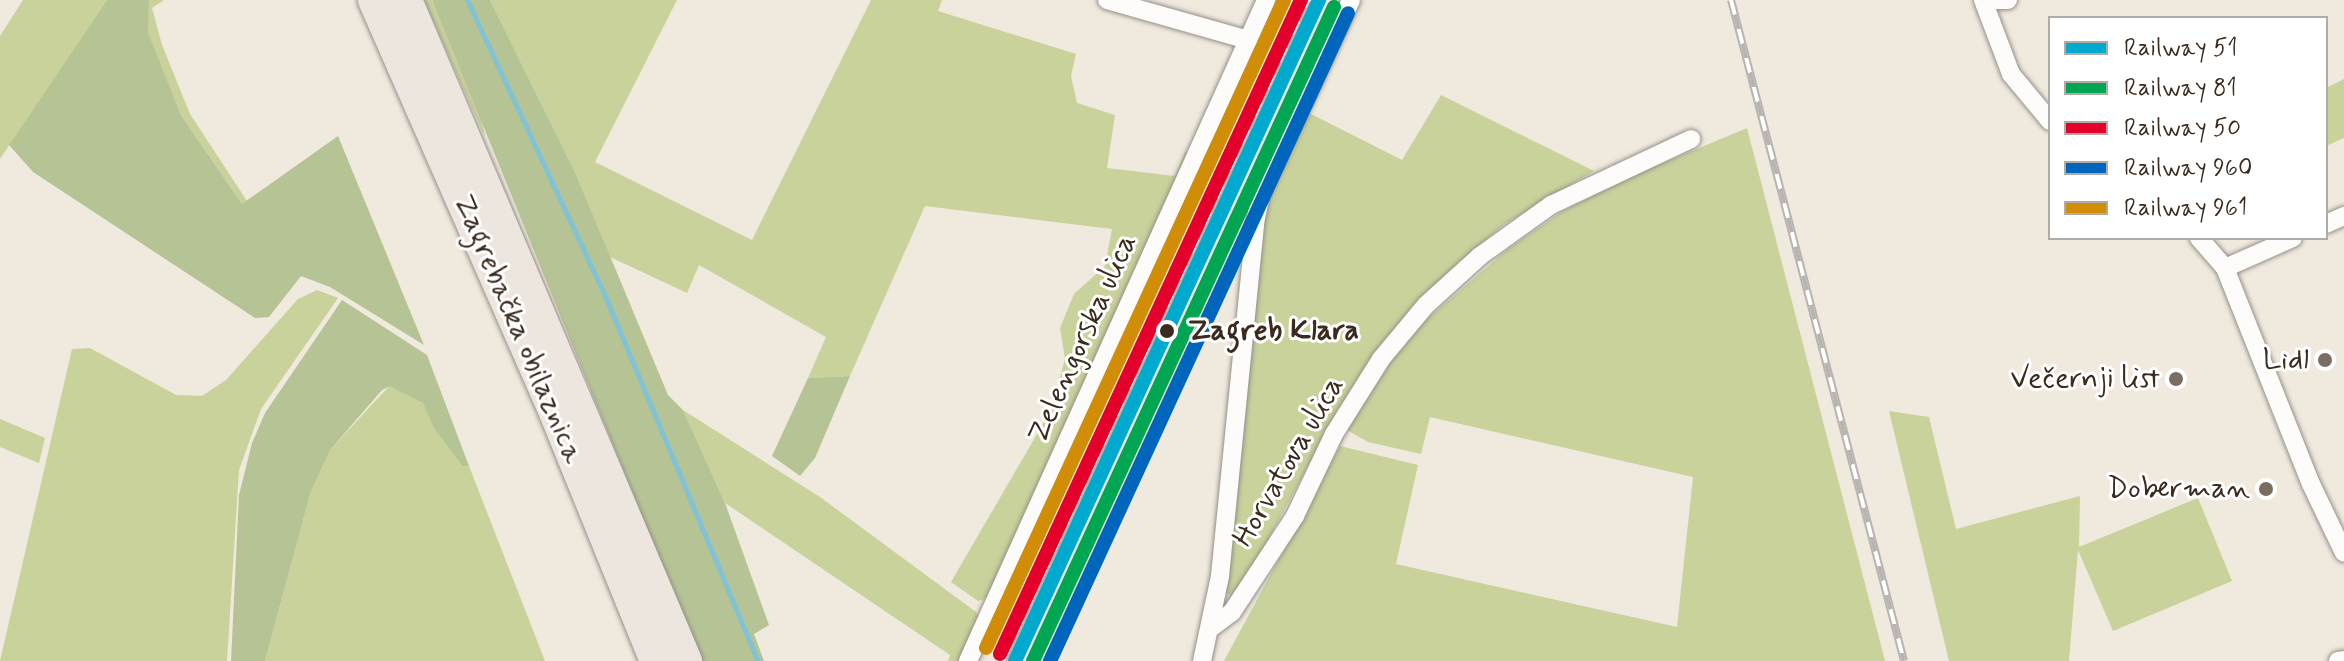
<!DOCTYPE html>
<html>
<head>
<meta charset="utf-8">
<style>
	body { margin:0 }
	#map { position:relative; width:2344px; height:661px; overflow:hidden; background:#efe9de; font-family:Mynerve,sans-serif }
	div>[style] { position:absolute }
	[style*='--x'] { left:calc(var(--x)*1px); top:calc(var(--y)*1px); width:calc(var(--w)*1px); rotate:calc(var(--a)*1deg) }
	.green>* { inset:0; background:#c9d29b }
	.forest>* { inset:0; background:#b6c495 }
	.stream>* { height:5px; margin:-2.5px; padding:0 2.5px; transform-origin:2.5px; border-radius:2.5px; background:#82c2d5 }
	.roads { filter:drop-shadow(0 0 2px #969089) drop-shadow(0 0 2px #969089) }
	.minor>* { height:18px; margin:-9px; padding:0 9px; transform-origin:9px; border-radius:9px; background:#fdfcfa }
	.motorway>* { height:32px; margin:-16px; padding:0 16px; transform-origin:16px; border-radius:16px; background:#ede6de }
	.rail>* { height:8px; margin-top:-4px; transform-origin:0; background:repeating-linear-gradient(90deg,#fff 0 15px,#b7b4b1 0 30px); box-sizing:border-box; border-block:2px solid #b7b4b1 }
	.rail-1>* { height:14px; margin:-7px; padding:0 7px; transform-origin:7px; border-radius:7px; background:#00a9ce }
	.rail-2>* { height:14px; margin:-7px; padding:0 7px; transform-origin:7px; border-radius:7px; background:#00a651 }
	.rail-3>* { height:14px; margin:-7px; padding:0 7px; transform-origin:7px; border-radius:7px; background:#e4002b }
	.rail-4>* { height:14px; margin:-7px; padding:0 7px; transform-origin:7px; border-radius:7px; background:#0065bd }
	.rail-5>* { height:14px; margin:-7px; padding:0 7px; transform-origin:7px; border-radius:7px; background:#d18d06 }
	.dots>* { width:22px; height:22px; translate:-50% -50%; box-sizing:border-box; border:4px solid #fff; border-radius:50% }
	span { translate:-50% -50%; white-space:nowrap; text-align:center; line-height:1.15; -webkit-text-stroke:6px #fff; paint-order:stroke }
	.street-label { font-size:30px; color:#3b2a1e }
	.stop-label { font-size:30px; color:#3b2a1e; font-weight:700 }
	.left { translate:0 -50%; text-align:left }
	.poi-label { font-size:30px; color:#3b2a1e }
	.right { translate:-100% -50%; text-align:right }
	.legend { position:absolute; left:2048px; top:16px; width:280px; height:224px; box-sizing:border-box; background:#fff; border:2px solid #b1aaa5; margin:0; padding:10px 14px; list-style:none; font-size:24px; color:#3b2a1e }
	.legend li { display:flex; align-items:center; gap:16px; height:40px }
	.legend b { width:40px; border:2px solid #b1aaa5 }
</style>
</head>
<body>
<div id="map">
	<div class="green">
		<i style="clip-path:polygon(23px 0,107px 0,0 159px,0 36px)"></i>
		<i style="clip-path:polygon(149px 0,164px 0,152px 8px,162px 45px,190px 114px,247px 201px,242px 204px,181px 115px,147px 33px)"></i>
		<i style="clip-path:polygon(424px 0,432px 0,480px 110px,485px 137px)"></i>
		<i style="clip-path:polygon(490px 0,677px 0,595px 162px,752px 240px,871px 0,942px 0,938px 11px,1076px 54px,1071px 76px,1077px 103px,1115px 115px,1107px 168px,1175px 176px,1185px 152px,1190px 153px,990px 597px,978px 601px,951px 582px,1051px 410px,1065px 359px,1060px 328px,1074px 294px,1105px 266px,1112px 229px,925px 206px,850px 376px,808px 378px,826px 337px,699px 265px,687px 293px,610px 257px,575px 172px)"></i>
		<i style="clip-path:polygon(2344px 79px,2344px 138px,2326px 146px,2326px 88px)"></i>
		<i style="clip-path:polygon(1441px 95px,1594px 171px,1503px 225px,1413px 305px,1341px 405px,1237px 597px,1231px 596px,1222px 590px,1265px 203px,1305px 111px,1402px 160px)"></i>
		<i style="clip-path:polygon(1747px 128px,1885px 661px,1224px 661px,1340px 446px,1418px 465px,1396px 564px,1677px 627px,1693px 477px,1430px 417px,1421px 454px,1368px 442px,1347px 430px,1398px 351px,1427px 319px,1508px 249px,1563px 211px,1625px 179px)"></i>
		<i style="clip-path:polygon(317px 290px,338px 298px,261px 409px,239px 470px,227px 661px,0 661px,72px 349px,90px 348px,176px 395px,202px 396px,226px 380px,298px 299px)"></i>
		<i style="clip-path:polygon(390px 385px,423px 402px,433px 427px,462px 466px,469px 466px,545px 661px,265px 661px,311px 491px,331px 449px)"></i>
		<i style="clip-path:polygon(683px 410px,820px 497px,976px 612px,979px 619px,961px 661px,948px 661px,950px 655px,725px 503px)"></i>
		<i style="clip-path:polygon(1889px 411px,1929px 417px,1956px 529px,2080px 496px,2079px 547px,2198px 498px,2232px 581px,2113px 631px,2078px 550px,2069px 661px,1949px 661px)"></i>
		<i style="clip-path:polygon(0 419px,45px 438px,39px 463px,0 447px)"></i>
	</div>
	<div class="forest">
		<i style="clip-path:polygon(107px 0,149px 0,148px 33px,181px 115px,242px 204px,338px 136px,424px 345px,330px 287px,301px 276px,269px 317px,255px 318px,33px 172px,9px 145px)"></i>
		<i style="clip-path:polygon(432px 0,490px 0,575px 172px,668px 395px,683px 410px,725px 503px,769px 625px,754px 634px,764px 661px,701px 661px)"></i>
		<i style="clip-path:polygon(342px 300px,427px 355px,469px 466px,462px 466px,433px 427px,423px 403px,390px 386px,382px 390px,331px 449px,311px 491px,265px 661px,231px 661px,239px 495px,252px 443px,265px 413px)"></i>
		<i style="clip-path:polygon(850px 376px,815px 458px,800px 476px,772px 456px,808px 378px)"></i>
	</div>
	<div class="stream">
		<i style="--x:467;--y:0;--w:327;--a:65"></i>
		<i style="--x:605;--y:296;--w:396;--a:67.3"></i>
	</div>
	<div class="roads">
		<div class="minor">
			<i style="--x:1107;--y:0;--w:147;--a:15.8"></i>
			<i style="--x:1983;--y:0;--w:79;--a:69.3"></i>
			<i style="--x:2011;--y:74;--w:61;--a:50.3"></i>
			<i style="--x:1985;--y:0;--w:23;--a:0"></i>
			<i style="--x:2326;--y:224;--w:20;--a:-24"></i>
			<i style="--x:2199;--y:238;--w:40;--a:49"></i>
			<i style="--x:2225;--y:268;--w:232;--a:68.3"></i>
			<i style="--x:2311;--y:484;--w:76;--a:64.4"></i>
			<i style="--x:2225;--y:268;--w:74;--a:-23.8"></i>
			<i style="--x:1212;--y:627;--w:25;--a:-37"></i>
			<i style="--x:1232;--y:612;--w:115;--a:-56.7"></i>
			<i style="--x:1295;--y:516;--w:91;--a:-64.6"></i>
			<i style="--x:1334;--y:434;--w:89;--a:-57.9"></i>
			<i style="--x:1381;--y:359;--w:70;--a:-50.2"></i>
			<i style="--x:1426;--y:305;--w:73;--a:-42.2"></i>
			<i style="--x:1480;--y:256;--w:87;--a:-35.7"></i>
			<i style="--x:1551;--y:205;--w:155;--a:-25.2"></i>
			<i style="--x:968;--y:661;--w:725;--a:-65.73"></i>
			<i style="--x:1202;--y:661;--w:87;--a:-78"></i>
			<i style="--x:1220;--y:576;--w:360;--a:-84.3"></i>
			<i style="--x:1256;--y:218;--w:25;--a:-78"></i>
			<i style="--x:1261;--y:194;--w:214;--a:-65.1"></i>
			<i style="--x:2338;--y:661;--w:6;--a:-9"></i>
		</div>
		<div class="motorway">
			<i style="--x:374;--y:0;--w:448;--a:66.3"></i>
			<i style="--x:554;--y:410;--w:271;--a:67.9"></i>
			<i style="--x:406;--y:0;--w:718;--a:67.04"></i>
		</div>
	</div>
	<div class="rail">
		<i style="--x:1731;--y:0;--w:683;--a:75.33"></i>
		<i style="--x:1003;--y:661;--w:728;--a:-65.23"></i>
	</div>
	<div class="rail-1">
		<i style="--x:1015;--y:661;--w:728;--a:-65.3"></i>
	</div>
	<div class="rail-2">
		<i style="--x:1033;--y:661;--w:720;--a:-65.29"></i>
	</div>
	<div class="rail-3">
		<i style="--x:1000;--y:654;--w:720;--a:-65.29"></i>
	</div>
	<div class="rail-4">
		<i style="--x:1050;--y:661;--w:713;--a:-65.3"></i>
	</div>
	<div class="rail-5">
		<i style="--x:986;--y:648;--w:713;--a:-65.3"></i>
	</div>
	<div class="dots">
		<i style="left:1167px;top:331px;background:#3b2a1e"></i>
		<i style="left:2325px;top:360px;background:#7a6d61"></i>
		<i style="left:2176px;top:379px;background:#7a6d61"></i>
		<i style="left:2266px;top:489px;background:#7a6d61"></i>
	</div>
	<div class="street-label">
		<span style="left:518px;top:329px;rotate:67deg">Zagrebačka obilaznica</span>
		<span style="left:1083px;top:339px;rotate:-66deg">Zelengorska ulica</span>
		<span style="left:1289px;top:462px;rotate:-60deg">Horvatova ulica</span>
	</div>
	<div class="stop-label">
		<span class="left" style="left:1188px;top:331px">Zagreb Klara</span>
	</div>
	<div class="poi-label">
		<span class="right" style="left:2309px;top:360px">Lidl</span>
		<span class="right" style="left:2160px;top:379px">Večernji list</span>
		<span class="right" style="left:2250px;top:489px">Doberman</span>
	</div>
	<ul class="legend">
	<li><b style="height:10px;background:#00a9ce"></b>Railway 51</li>
	<li><b style="height:10px;background:#00a651"></b>Railway 81</li>
	<li><b style="height:10px;background:#e4002b"></b>Railway 50</li>
	<li><b style="height:10px;background:#0065bd"></b>Railway 960</li>
	<li><b style="height:10px;background:#d18d06"></b>Railway 961</li>
	</ul>
</div>
</body>
</html>
